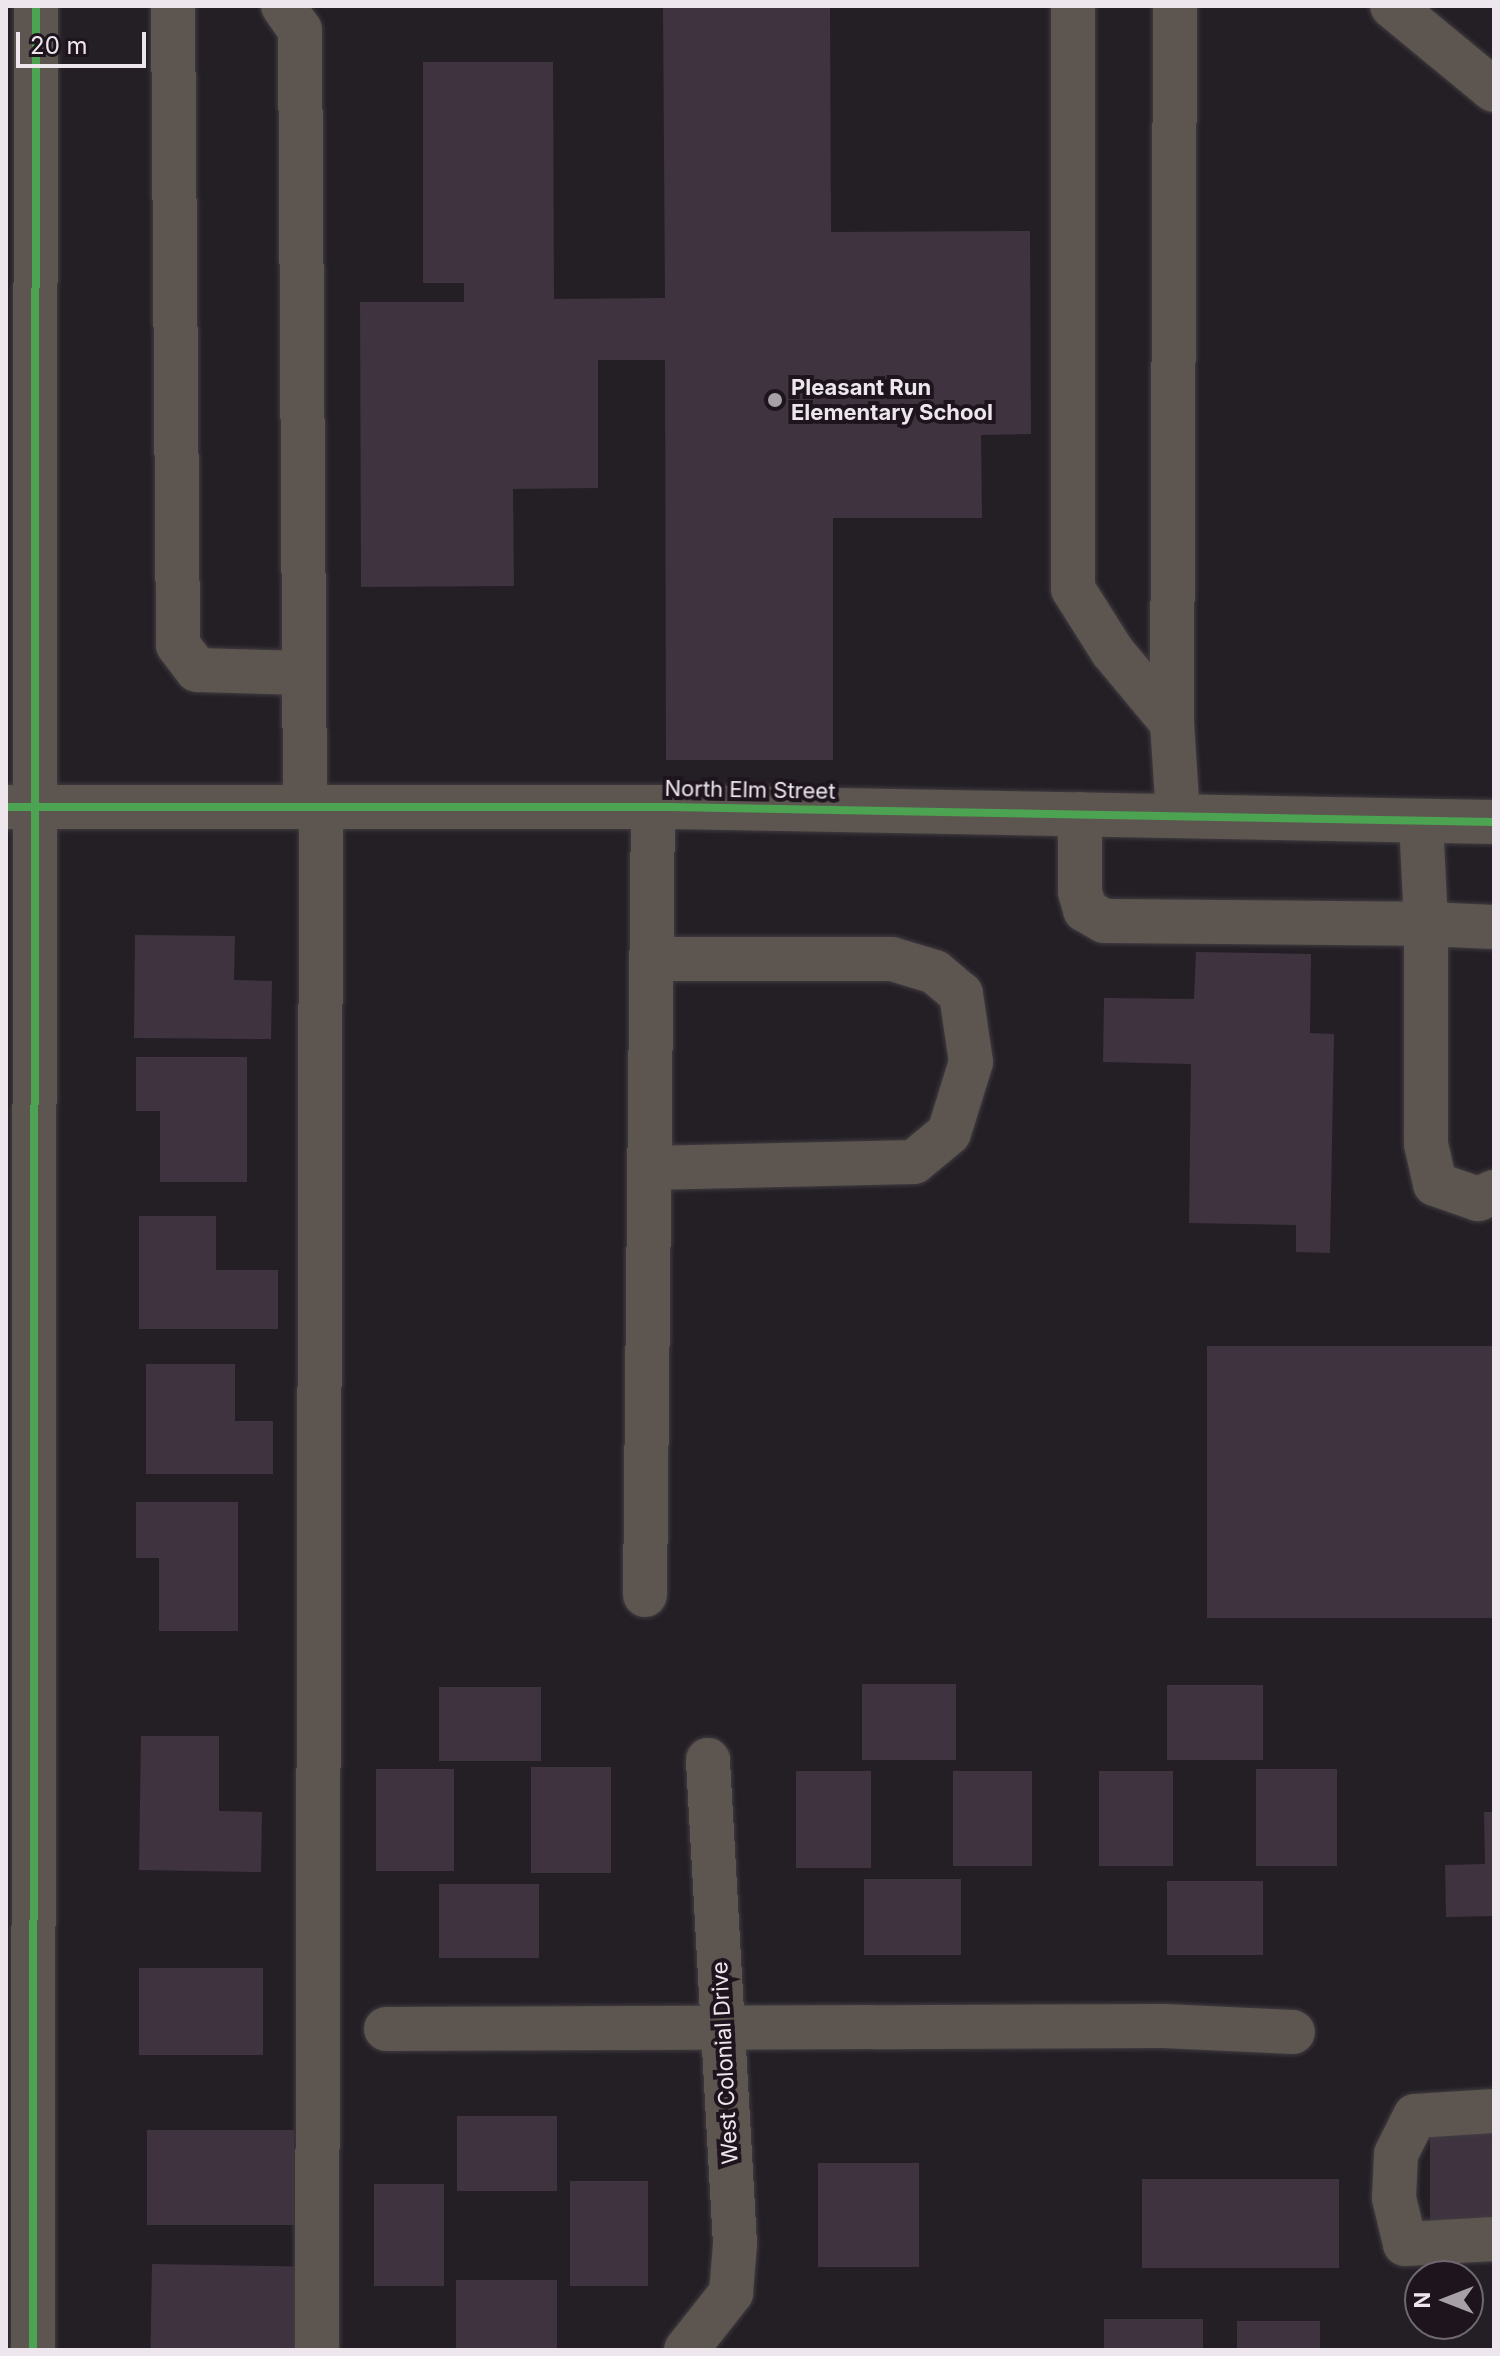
<!DOCTYPE html>
<html>
<head>
<meta charset="utf-8">
<style>
	body { margin:0 }
	#map { position:relative; width:1500px; height:2356px; overflow:hidden; background:#241f25; font-family:Inter,sans-serif }
	div>[style] { position:absolute }
	[style*='--x'] { left:calc(var(--x)*1px); top:calc(var(--y)*1px); width:calc(var(--w)*1px); rotate:calc(var(--a)*1deg) }
	.building>* { inset:0; background:#3f3340; transform-origin:0 0 }
	.roads { filter:drop-shadow(0 0 2px #3f3c40) drop-shadow(0 0 2px #3f3c40) }
	.minor>* { height:44px; margin:-22px; padding:0 22px; transform-origin:22px; border-radius:22px; background:#5d554f }
	.cycleway>* { height:8px; margin:-4px; padding:0 4px; transform-origin:4px; border-radius:4px; background:#4ca352 }
	.dots>* { width:22px; height:22px; translate:-50% -50%; box-sizing:border-box; border:4px solid #1d141d; border-radius:50% }
	span { translate:-50% -50%; white-space:nowrap; text-align:center; line-height:1.15; -webkit-text-stroke:8px #1d141d; paint-order:stroke }
	.poi-label { font-size:22px; color:#ede7ed; font-weight:700 }
	.left { translate:0 -50%; text-align:left }
	.street-label { font-size:22px; color:#ede7ed }
	.frame { position:absolute; inset:0; border:8px solid #ede7ed; pointer-events:none }
	.north { position:absolute; left:1404px; top:2260px; width:80px; height:80px; box-sizing:border-box; background:#1d141d; border:2px solid #706870; border-radius:50%; rotate:270deg; font-size:22px; font-weight:700; line-height:32px; text-align:center; color:#ede7ed }
	.north::after { content:''; display:block; margin:auto; width:28px; height:36px; background:#a7a1a7; clip-path:polygon(50% 0,100% 100%,50% 72%,0 100%) }
	.scale { position:absolute; left:16px; top:32px; width:130px; height:36px; box-sizing:border-box; border:4px solid #ede7ed; border-top:0; padding-left:10px; font-size:24px; line-height:28px; white-space:nowrap; color:#ede7ed; -webkit-text-stroke:6px #1d141d; paint-order:stroke }
</style>
</head>
<body>
<div id="map">
	<div class="building">
		<i style="clip-path:polygon(663px 6px,830px 6px,831px 232px,1030px 231px,1031px 434px,981px 435px,982px 518px,833px 518px,833px 760px,666px 760px,665px 360px,598px 360px,598px 488px,513px 489px,514px 586px,361px 587px,360px 302px,464px 302px,464px 283px,423px 283px,423px 62px,553px 62px,554px 299px,665px 298px)"></i>
		<i style="clip-path:polygon(135px 935px,235px 936px,234px 980px,272px 981px,271px 1039px,134px 1038px)"></i>
		<i style="clip-path:polygon(1196px 952px,1311px 954px,1310px 1033px,1334px 1034px,1330px 1253px,1296px 1252px,1296px 1225px,1189px 1223px,1191px 1064px,1103px 1062px,1104px 998px,1194px 999px)"></i>
		<i style="clip-path:polygon(136px 1057px,247px 1057px,247px 1182px,160px 1182px,160px 1111px,136px 1111px)"></i>
		<i style="clip-path:polygon(139px 1216px,216px 1216px,216px 1270px,278px 1270px,278px 1329px,139px 1329px)"></i>
		<i style="left:1207px;top:1346px;width:287px;height:272px"></i>
		<i style="clip-path:polygon(146px 1364px,235px 1364px,235px 1421px,273px 1421px,273px 1474px,146px 1474px)"></i>
		<i style="clip-path:polygon(136px 1502px,238px 1502px,238px 1631px,159px 1631px,159px 1558px,136px 1558px)"></i>
		<i style="left:862px;top:1684px;width:94px;height:76px"></i>
		<i style="left:1167px;top:1685px;width:96px;height:75px"></i>
		<i style="left:439px;top:1687px;width:102px;height:74px"></i>
		<i style="clip-path:polygon(141px 1736px,219px 1736px,219px 1811px,262px 1812px,261px 1872px,139px 1870px)"></i>
		<i style="left:531px;top:1767px;width:80px;height:106px"></i>
		<i style="left:376px;top:1769px;width:78px;height:102px"></i>
		<i style="left:1256px;top:1769px;width:81px;height:97px"></i>
		<i style="left:796px;top:1771px;width:75px;height:97px"></i>
		<i style="left:953px;top:1771px;width:79px;height:95px"></i>
		<i style="left:1099px;top:1771px;width:74px;height:95px"></i>
		<i style="clip-path:polygon(1484px 1812px,1494px 1812px,1494px 1916px,1446px 1917px,1445px 1865px,1485px 1864px)"></i>
		<i style="left:864px;top:1879px;width:97px;height:76px"></i>
		<i style="left:1167px;top:1881px;width:96px;height:74px"></i>
		<i style="left:439px;top:1884px;width:100px;height:74px"></i>
		<i style="left:139px;top:1968px;width:124px;height:87px"></i>
		<i style="left:457px;top:2116px;width:100px;height:75px"></i>
		<i style="left:1494px;top:2129px;width:92px;height:64px;rotate:90deg"></i>
		<i style="left:147px;top:2130px;width:147px;height:95px"></i>
		<i style="left:818px;top:2163px;width:101px;height:104px"></i>
		<i style="left:1142px;top:2179px;width:197px;height:89px"></i>
		<i style="left:570px;top:2181px;width:78px;height:105px"></i>
		<i style="left:374px;top:2184px;width:70px;height:102px"></i>
		<i style="left:152px;top:2264px;width:147px;height:86px;rotate:1deg"></i>
		<i style="left:456px;top:2280px;width:101px;height:70px"></i>
		<i style="left:1104px;top:2319px;width:99px;height:31px"></i>
		<i style="left:1237px;top:2321px;width:83px;height:29px"></i>
	</div>
	<div class="roads">
		<div class="minor">
			<i style="--x:173;--y:6;--w:639;--a:89.55"></i>
			<i style="--x:178;--y:645;--w:31;--a:53"></i>
			<i style="--x:197;--y:670;--w:106;--a:1.6"></i>
			<i style="--x:283;--y:6;--w:29;--a:55"></i>
			<i style="--x:300;--y:30;--w:777;--a:89.63"></i>
			<i style="--x:1073;--y:6;--w:583;--a:90"></i>
			<i style="--x:1073;--y:589;--w:73;--a:57.8"></i>
			<i style="--x:1112;--y:651;--w:94;--a:50.2"></i>
			<i style="--x:1172;--y:723;--w:93;--a:86.3"></i>
			<i style="--x:1392;--y:6;--w:132;--a:39.5"></i>
			<i style="--x:1172;--y:723;--w:717;--a:-89.76"></i>
			<i style="--x:6;--y:807;--w:664;--a:0"></i>
			<i style="--x:670;--y:807;--w:824;--a:1.04"></i>
			<i style="--x:1080;--y:814;--w:78;--a:90"></i>
			<i style="--x:1080;--y:892;--w:19;--a:74"></i>
			<i style="--x:1085;--y:910;--w:22;--a:30"></i>
			<i style="--x:1104;--y:921;--w:322;--a:0.5"></i>
			<i style="--x:1426;--y:924;--w:220;--a:90"></i>
			<i style="--x:1426;--y:1144;--w:41;--a:77.3"></i>
			<i style="--x:1435;--y:1184;--w:46;--a:19.2"></i>
			<i style="--x:1478;--y:1199;--w:17;--a:-24"></i>
			<i style="--x:1421;--y:821;--w:103;--a:87.2"></i>
			<i style="--x:1426;--y:924;--w:68;--a:2.5"></i>
			<i style="--x:649;--y:1168;--w:265;--a:-1.3"></i>
			<i style="--x:914;--y:1162;--w:45;--a:-39.6"></i>
			<i style="--x:949;--y:1133;--w:74;--a:-72.8"></i>
			<i style="--x:971;--y:1062;--w:69;--a:-98.4"></i>
			<i style="--x:961;--y:994;--w:34;--a:-140"></i>
			<i style="--x:935;--y:972;--w:45;--a:-163.2"></i>
			<i style="--x:892;--y:959;--w:241;--a:180"></i>
			<i style="--x:645;--y:1595;--w:788;--a:-89.42"></i>
			<i style="--x:386;--y:2029;--w:778;--a:-0.22"></i>
			<i style="--x:1164;--y:2026;--w:129;--a:2.7"></i>
			<i style="--x:1494;--y:2111;--w:79;--a:176.4"></i>
			<i style="--x:1415;--y:2116;--w:42;--a:116.6"></i>
			<i style="--x:1396;--y:2154;--w:44;--a:92.6"></i>
			<i style="--x:1394;--y:2198;--w:47;--a:76.6"></i>
			<i style="--x:1405;--y:2244;--w:89;--a:-3.2"></i>
			<i style="--x:33;--y:2350;--w:2344;--a:-89.93"></i>
			<i style="--x:317;--y:2350;--w:1543;--a:-89.85"></i>
			<i style="--x:686;--y:2350;--w:73;--a:-51.7"></i>
			<i style="--x:731;--y:2293;--w:49;--a:-85.3"></i>
			<i style="--x:735;--y:2244;--w:485;--a:-93.2"></i>
		</div>
	</div>
	<div class="cycleway">
		<i style="--x:6;--y:807;--w:664;--a:0"></i>
		<i style="--x:670;--y:807;--w:824;--a:1.04"></i>
		<i style="--x:33;--y:2350;--w:2344;--a:-89.93"></i>
	</div>
	<div class="dots">
		<i style="left:775px;top:400px;background:#a7a1a7"></i>
	</div>
	<div class="poi-label">
		<span class="left" style="left:791px;top:400px">Pleasant Run<br>Elementary School</span>
	</div>
	<div class="street-label">
		<span style="left:750px;top:790px;rotate:1deg">North Elm Street</span>
		<span style="left:725px;top:2063px;rotate:-93deg">West Colonial Drive</span>
	</div>
	<div class="frame"></div>
	<div class="north">N</div>
	<div class="scale">20 m</div>
</div>
</body>
</html>
